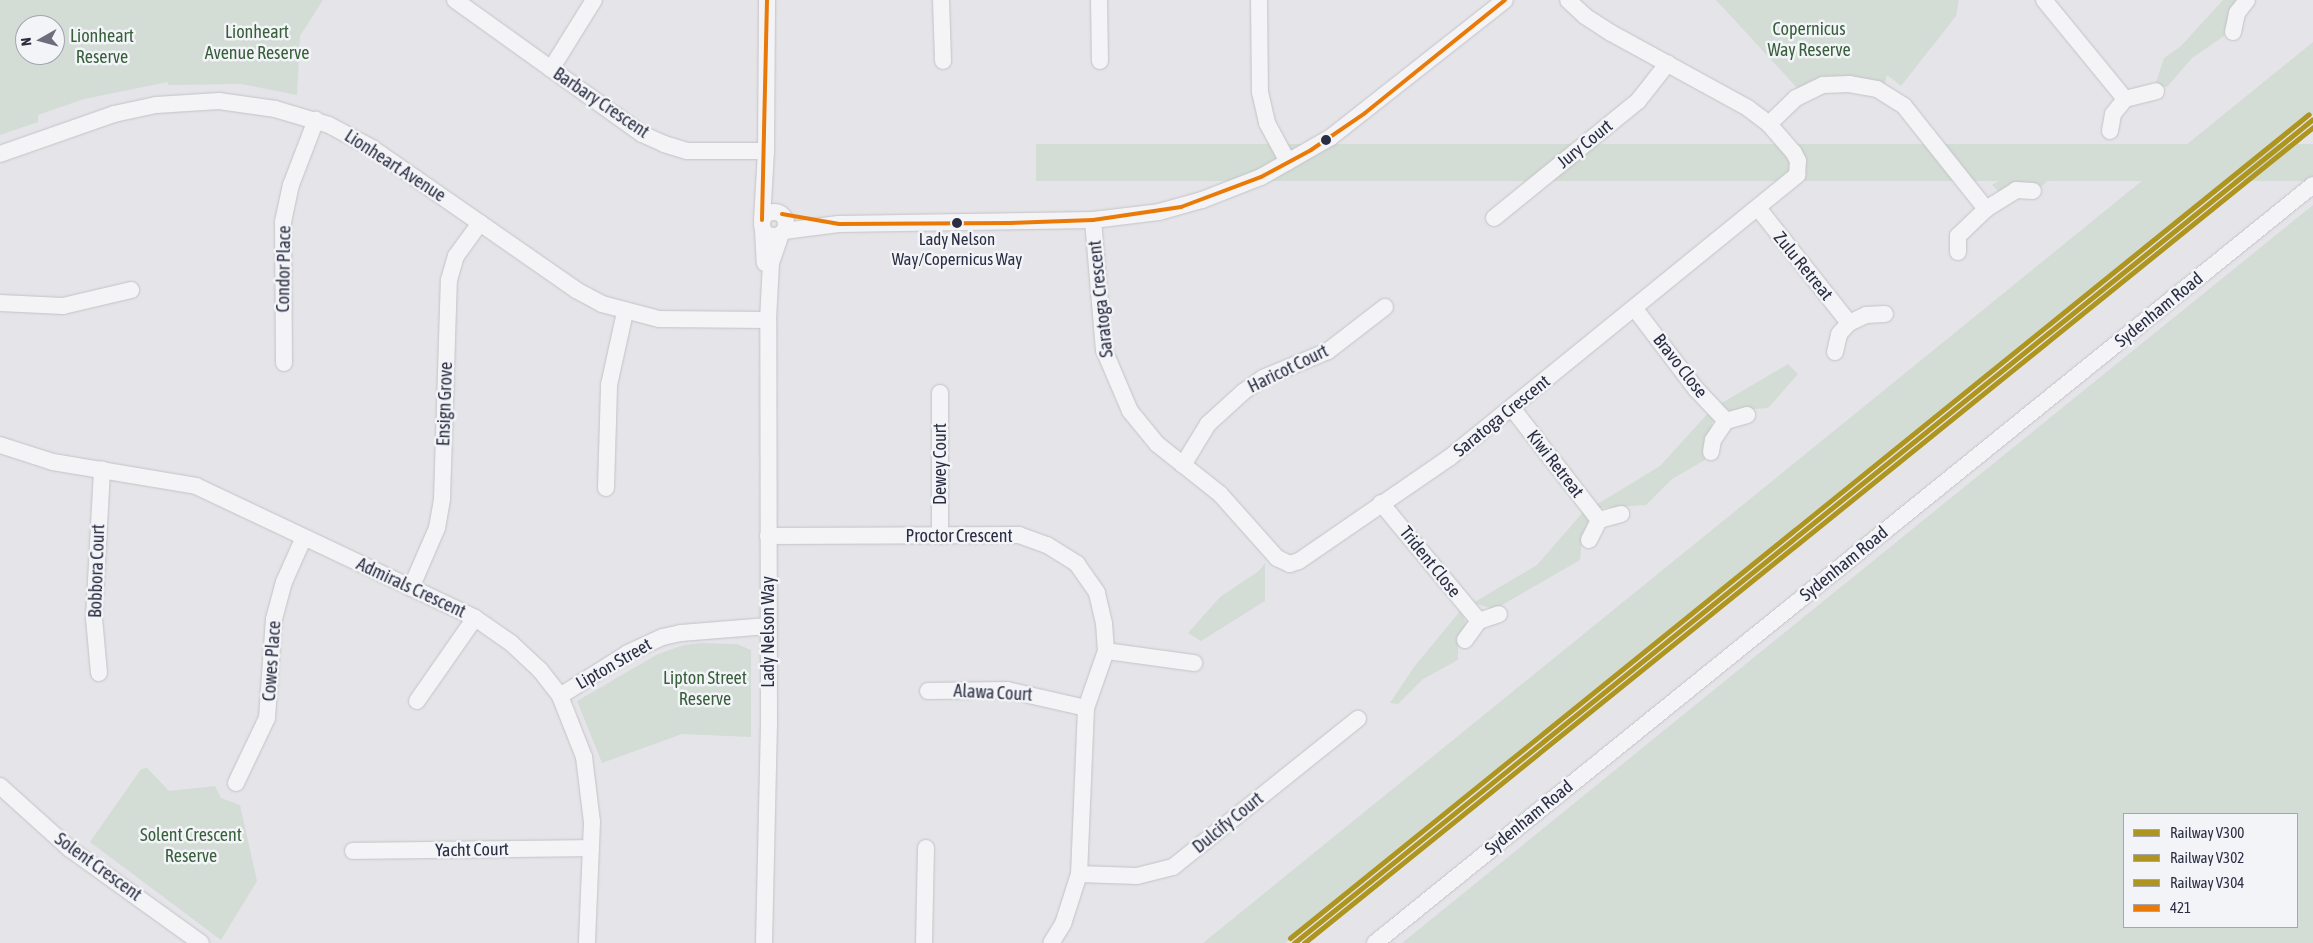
<!DOCTYPE html>
<html>
<head>
<meta charset="utf-8">
<style>
	body { margin:0 }
	#map { position:relative; width:2313px; height:943px; overflow:hidden; background:#e5e5e9; font-family:"Asap Condensed",sans-serif }
	div>[style] { position:absolute }
	[style*='--x'] { left:calc(var(--x)*1px); top:calc(var(--y)*1px); width:calc(var(--w)*1px); rotate:calc(var(--a)*1deg) }
	.green>* { inset:0; background:#d3dcd5; transform-origin:0 0 }
	.roads { filter:drop-shadow(0 0 1px #c3c3c7) drop-shadow(0 0 1px #c3c3c7) }
	.minor>* { height:16px; margin:-8px; padding:0 8px; transform-origin:8px; border-radius:8px; background:#f4f4f6 }
	.minor>.ring { margin:-8px; padding:0; box-sizing:content-box; background:none; border:16px solid #f4f4f6; border-radius:50% }
	.bus-1>* { height:4px; margin:-2px; padding:0 2px; transform-origin:2px; border-radius:2px; background:#ea7a07 }
	.rail-1>* { height:5px; margin:-2.5px; padding:0 2.5px; transform-origin:2.5px; border-radius:2.5px; background:#ad9520 }
	.rail-2>* { height:5px; margin:-2.5px; padding:0 2.5px; transform-origin:2.5px; border-radius:2.5px; background:#ad9520 }
	.rail-3>* { height:5px; margin:-2.5px; padding:0 2.5px; transform-origin:2.5px; border-radius:2.5px; background:#ad9520 }
	.dots>* { width:14px; height:14px; translate:-50% -50%; box-sizing:border-box; border:2px solid #f3f4f8; border-radius:50% }
	span { translate:-50% -50%; white-space:nowrap; text-align:center; line-height:1.15; -webkit-text-stroke:5px #f3f4f8; paint-order:stroke }
	.bus-label { font-size:17px; color:#2b2e43 }
	.park-label { font-size:18px; color:#385f3b }
	.street-label { font-size:18px; color:#2b2e43 }
	.legend { position:absolute; left:2123px; top:813px; width:175px; height:115px; box-sizing:border-box; background:#f3f4f8; border:1px solid #a3a5b0; margin:0; padding:6px 9px; list-style:none; font-size:15px; color:#2b2e43 }
	.legend li { display:flex; align-items:center; gap:10px; height:25px }
	.legend b { width:25px; border:1px solid #a3a5b0 }
	.north { position:absolute; left:15px; top:15px; width:50px; height:50px; box-sizing:border-box; background:#f3f4f8; border:1px solid #a3a5b0; border-radius:50%; rotate:263deg; font-size:14px; font-weight:700; line-height:20px; text-align:center; color:#2b2e43 }
	.north::after { content:''; display:block; margin:auto; width:18px; height:22px; background:#6c6e7d; clip-path:polygon(50% 0,100% 100%,50% 72%,0 100%) }
</style>
</head>
<body>
<div id="map">
	<div class="green">
		<i style="clip-path:polygon(evenodd,0 0,323px 0,300px 36px,297px 95px,241px 84px,168px 85px,168px 82px,84px 99px,38px 115px,38px 122px,0 135px,0 0,25px 25px,55px 25px,55px 55px,25px 55px,25px 25px)"></i>
		<i style="clip-path:polygon(1716px 0,1959px 0,1956px 16px,1901px 86px,1887px 75px,1884px 87px,1799px 90px)"></i>
		<i style="clip-path:polygon(2223px 0,2236px 0,2224px 36px,2192px 58px,2167px 87px,2155px 85px,2164px 58px,2181px 46px)"></i>
		<i style="clip-path:polygon(2313px 42px,2313px 115px,1285px 943px,1203px 943px)"></i>
		<i style="left:2313px;top:144px;width:37px;height:1277px;rotate:90deg"></i>
		<i style="clip-path:polygon(2058px 146px,2075px 167px,2071px 173px,2062px 167px,2041px 187px,2021px 182px,2001px 194px,1992px 185px)"></i>
		<i style="clip-path:polygon(evenodd,2313px 205px,2313px 943px,1402px 943px,1821px 603px,2313px 205px,2124px 814px,2297px 814px,2297px 927px,2124px 927px,2124px 814px)"></i>
		<i style="clip-path:polygon(1788px 364px,1798px 374px,1768px 408px,1730px 411px,1720px 404px)"></i>
		<i style="clip-path:polygon(1710px 411px,1714px 419px,1706px 440px,1705px 460px,1672px 479px,1646px 505px,1599px 508px,1596px 505px,1660px 466px)"></i>
		<i style="clip-path:polygon(1584px 511px,1589px 519px,1582px 538px,1580px 560px,1495px 609px,1473px 603px,1537px 565px)"></i>
		<i style="clip-path:polygon(1265px 563px,1265px 601px,1201px 641px,1188px 633px,1220px 597px,1259px 571px)"></i>
		<i style="clip-path:polygon(1461px 610px,1466px 624px,1458px 648px,1458px 660px,1423px 679px,1398px 704px,1390px 703px,1414px 667px)"></i>
		<i style="clip-path:polygon(701px 643px,737px 644px,751px 650px,751px 737px,682px 734px,602px 763px,577px 701px,658px 654px,684px 645px)"></i>
		<i style="clip-path:polygon(147px 768px,169px 791px,215px 786px,221px 798px,240px 805px,257px 881px,221px 940px,90px 842px,141px 769px)"></i>
	</div>
	<div class="roads">
		<div class="minor">
			<i style="--x:455;--y:0;--w:230;--a:35.6"></i>
			<i style="--x:642;--y:134;--w:24;--a:24"></i>
			<i style="--x:664;--y:144;--w:24;--a:17"></i>
			<i style="--x:687;--y:151;--w:79;--a:0"></i>
			<i style="--x:941;--y:0;--w:61;--a:88.1"></i>
			<i style="--x:1099;--y:0;--w:61;--a:89.1"></i>
			<i style="--x:1259;--y:0;--w:92;--a:89.4"></i>
			<i style="--x:1260;--y:92;--w:32;--a:77"></i>
			<i style="--x:1267;--y:123;--w:44;--a:61.7"></i>
			<i style="--x:2044;--y:0;--w:128;--a:50.7"></i>
			<i style="--x:2233;--y:32;--w:19;--a:-78"></i>
			<i style="--x:2237;--y:13;--w:16;--a:-52"></i>
			<i style="--x:551;--y:69;--w:81;--a:-58.1"></i>
			<i style="--x:1769;--y:124;--w:37;--a:-44"></i>
			<i style="--x:1796;--y:98;--w:30;--a:-26"></i>
			<i style="--x:1823;--y:85;--w:26;--a:-2"></i>
			<i style="--x:1849;--y:84;--w:28;--a:10"></i>
			<i style="--x:1877;--y:89;--w:32;--a:32"></i>
			<i style="--x:1904;--y:106;--w:132;--a:51.5"></i>
			<i style="--x:2110;--y:131;--w:17;--a:-80"></i>
			<i style="--x:2113;--y:114;--w:19;--a:-51"></i>
			<i style="--x:2125;--y:99;--w:32;--a:-14"></i>
			<i style="--x:0;--y:154;--w:121;--a:-19.3"></i>
			<i style="--x:114;--y:114;--w:43;--a:-12.1"></i>
			<i style="--x:156;--y:105;--w:63;--a:-3.6"></i>
			<i style="--x:219;--y:101;--w:57;--a:8.1"></i>
			<i style="--x:275;--y:109;--w:56;--a:16.5"></i>
			<i style="--x:329;--y:125;--w:49;--a:28.1"></i>
			<i style="--x:372;--y:148;--w:249;--a:34.8"></i>
			<i style="--x:576;--y:290;--w:30;--a:28"></i>
			<i style="--x:602;--y:304;--w:59;--a:14.7"></i>
			<i style="--x:659;--y:319;--w:109;--a:0.5"></i>
			<i style="--x:1758;--y:208;--w:147;--a:51.6"></i>
			<i class="ring" style="left:762px;top:212px;width:8px;height:8px"></i>
			<i style="--x:1494;--y:218;--w:186;--a:-39.1"></i>
			<i style="--x:1638;--y:101;--w:48;--a:-51.7"></i>
			<i style="--x:762;--y:220;--w:69;--a:-86.7"></i>
			<i style="--x:766;--y:151;--w:151;--a:-89.6"></i>
			<i style="--x:1093;--y:220;--w:130;--a:85.2"></i>
			<i style="--x:1104;--y:350;--w:66;--a:66.9"></i>
			<i style="--x:1130;--y:411;--w:43;--a:50.7"></i>
			<i style="--x:1157;--y:444;--w:80;--a:38.4"></i>
			<i style="--x:1220;--y:494;--w:86;--a:48.3"></i>
			<i style="--x:1277;--y:558;--w:14;--a:25"></i>
			<i style="--x:1290;--y:564;--w:9;--a:-18"></i>
			<i style="--x:1299;--y:561;--w:182;--a:-34.5"></i>
			<i style="--x:1449;--y:458;--w:449;--a:-39.1"></i>
			<i style="--x:1797;--y:175;--w:14;--a:-86"></i>
			<i style="--x:1798;--y:161;--w:9;--a:-117"></i>
			<i style="--x:1794;--y:153;--w:38;--a:-131"></i>
			<i style="--x:1769;--y:124;--w:26;--a:-143"></i>
			<i style="--x:1748;--y:108;--w:156;--a:-151.3"></i>
			<i style="--x:1611;--y:33;--w:31;--a:-147"></i>
			<i style="--x:1585;--y:16;--w:23;--a:-137"></i>
			<i style="--x:763;--y:230;--w:33;--a:87"></i>
			<i style="--x:784;--y:231;--w:55;--a:-7.3"></i>
			<i style="--x:839;--y:224;--w:254;--a:-0.9"></i>
			<i style="--x:1093;--y:220;--w:66;--a:-6.9"></i>
			<i style="--x:1159;--y:212;--w:45;--a:-15.6"></i>
			<i style="--x:1202;--y:200;--w:63;--a:-21.3"></i>
			<i style="--x:1261;--y:177;--w:81;--a:-29.7"></i>
			<i style="--x:1331;--y:137;--w:221;--a:-38.2"></i>
			<i style="--x:1958;--y:252;--w:16;--a:-90"></i>
			<i style="--x:1958;--y:236;--w:39;--a:-44"></i>
			<i style="--x:1986;--y:209;--w:36;--a:-32"></i>
			<i style="--x:2016;--y:190;--w:17;--a:3"></i>
			<i style="--x:0;--y:303;--w:63;--a:2.7"></i>
			<i style="--x:63;--y:306;--w:70;--a:-13.2"></i>
			<i style="--x:1635;--y:309;--w:101;--a:52.7"></i>
			<i style="--x:1696;--y:389;--w:44;--a:46.8"></i>
			<i style="--x:1835;--y:352;--w:18;--a:-77"></i>
			<i style="--x:1839;--y:334;--w:15;--a:-48"></i>
			<i style="--x:1849;--y:323;--w:19;--a:-25"></i>
			<i style="--x:1866;--y:315;--w:19;--a:-3"></i>
			<i style="--x:284;--y:363;--w:141;--a:-90.4"></i>
			<i style="--x:283;--y:222;--w:38;--a:-78"></i>
			<i style="--x:291;--y:185;--w:70;--a:-69"></i>
			<i style="--x:940;--y:393;--w:143;--a:90"></i>
			<i style="--x:1512;--y:408;--w:142;--a:52.2"></i>
			<i style="--x:0;--y:445;--w:56;--a:17.8"></i>
			<i style="--x:53;--y:462;--w:145;--a:9.5"></i>
			<i style="--x:196;--y:486;--w:309;--a:25.3"></i>
			<i style="--x:475;--y:618;--w:44;--a:34.8"></i>
			<i style="--x:511;--y:643;--w:40;--a:43"></i>
			<i style="--x:540;--y:670;--w:33;--a:52"></i>
			<i style="--x:560;--y:696;--w:66;--a:68.5"></i>
			<i style="--x:584;--y:757;--w:65;--a:83"></i>
			<i style="--x:592;--y:822;--w:121;--a:92.4"></i>
			<i style="--x:1711;--y:452;--w:12;--a:-81"></i>
			<i style="--x:1713;--y:440;--w:23;--a:-56"></i>
			<i style="--x:1726;--y:421;--w:22;--a:-16"></i>
			<i style="--x:1183;--y:465;--w:48;--a:-58.6"></i>
			<i style="--x:1208;--y:424;--w:47;--a:-42.4"></i>
			<i style="--x:1243;--y:392;--w:24;--a:-35"></i>
			<i style="--x:1263;--y:378;--w:70;--a:-22.6"></i>
			<i style="--x:1328;--y:351;--w:72;--a:-37.7"></i>
			<i style="--x:606;--y:488;--w:103;--a:-88.3"></i>
			<i style="--x:609;--y:385;--w:75;--a:-77.6"></i>
			<i style="--x:1381;--y:503;--w:153;--a:50.3"></i>
			<i style="--x:768;--y:536;--w:251;--a:-0.2"></i>
			<i style="--x:1019;--y:535;--w:30;--a:20"></i>
			<i style="--x:1047;--y:545;--w:36;--a:32"></i>
			<i style="--x:1077;--y:564;--w:35;--a:55"></i>
			<i style="--x:1097;--y:593;--w:31;--a:77"></i>
			<i style="--x:1104;--y:623;--w:28;--a:86"></i>
			<i style="--x:1106;--y:651;--w:60;--a:109.3"></i>
			<i style="--x:1086;--y:708;--w:166;--a:92.4"></i>
			<i style="--x:1079;--y:874;--w:52;--a:107.7"></i>
			<i style="--x:1063;--y:924;--w:22;--a:122"></i>
			<i style="--x:1589;--y:540;--w:22;--a:-63"></i>
			<i style="--x:1599;--y:520;--w:23;--a:-15"></i>
			<i style="--x:411;--y:588;--w:65;--a:-66.6"></i>
			<i style="--x:437;--y:528;--w:29;--a:-80"></i>
			<i style="--x:442;--y:499;--w:219;--a:-88.2"></i>
			<i style="--x:449;--y:280;--w:25;--a:-74"></i>
			<i style="--x:456;--y:256;--w:41;--a:-54"></i>
			<i style="--x:1465;--y:640;--w:24;--a:-54"></i>
			<i style="--x:1479;--y:621;--w:21;--a:-19"></i>
			<i style="--x:1106;--y:651;--w:89;--a:7.8"></i>
			<i style="--x:99;--y:673;--w:55;--a:-95.2"></i>
			<i style="--x:94;--y:618;--w:149;--a:-86.9"></i>
			<i style="--x:928;--y:691;--w:79;--a:-0.7"></i>
			<i style="--x:1007;--y:690;--w:81;--a:12.8"></i>
			<i style="--x:560;--y:696;--w:80;--a:-32.3"></i>
			<i style="--x:628;--y:653;--w:38;--a:-25"></i>
			<i style="--x:663;--y:637;--w:18;--a:-13"></i>
			<i style="--x:681;--y:633;--w:87;--a:-4.6"></i>
			<i style="--x:417;--y:701;--w:101;--a:-55.1"></i>
			<i style="--x:236;--y:783;--w:72;--a:-64.5"></i>
			<i style="--x:267;--y:718;--w:99;--a:-86"></i>
			<i style="--x:274;--y:619;--w:38;--a:-75"></i>
			<i style="--x:284;--y:582;--w:49;--a:-66"></i>
			<i style="--x:0;--y:786;--w:94;--a:42"></i>
			<i style="--x:70;--y:849;--w:161;--a:35.7"></i>
			<i style="--x:353;--y:851;--w:238;--a:-0.7"></i>
			<i style="--x:1079;--y:874;--w:58;--a:2"></i>
			<i style="--x:1137;--y:876;--w:37;--a:-14"></i>
			<i style="--x:1173;--y:867;--w:237;--a:-38.7"></i>
			<i style="--x:764;--y:943;--w:218;--a:-88.7"></i>
			<i style="--x:769;--y:725;--w:405;--a:-90.1"></i>
			<i style="--x:768;--y:320;--w:57;--a:-87"></i>
			<i style="--x:771;--y:263;--w:31;--a:-71"></i>
			<i style="--x:924;--y:943;--w:95;--a:-88.8"></i>
			<i style="--x:1375;--y:943;--w:1206;--a:-38.94"></i>
		</div>
	</div>
	<div class="bus-1">
		<i style="--x:782;--y:214;--w:58;--a:10"></i>
		<i style="--x:839;--y:224;--w:171;--a:-0.3"></i>
		<i style="--x:1010;--y:223;--w:83;--a:-2.1"></i>
		<i style="--x:1093;--y:220;--w:89;--a:-8.4"></i>
		<i style="--x:1181;--y:207;--w:85;--a:-20.6"></i>
		<i style="--x:1261;--y:177;--w:57;--a:-28.4"></i>
		<i style="--x:1311;--y:150;--w:65;--a:-34.4"></i>
		<i style="--x:1365;--y:113;--w:180;--a:-38.9"></i>
		<i style="--x:762;--y:220;--w:220;--a:-88.7"></i>
	</div>
	<div class="rail-1">
		<i style="--x:1294;--y:943;--w:1310;--a:-38.96"></i>
	</div>
	<div class="rail-2">
		<i style="--x:1304;--y:943;--w:1298;--a:-38.96"></i>
	</div>
	<div class="rail-3">
		<i style="--x:1290;--y:938;--w:1310;--a:-38.96"></i>
	</div>
	<div class="dots">
		<i style="left:1326px;top:140px;background:#2b2e43"></i>
		<i style="left:957px;top:223px;background:#2b2e43"></i>
	</div>
	<div class="bus-label">
		<span style="left:957px;top:250px">Lady Nelson<br>Way/Copernicus Way</span>
	</div>
	<div class="park-label">
		<span style="left:1809px;top:40px">Copernicus<br>Way Reserve</span>
		<span style="left:257px;top:43px">Lionheart<br>Avenue Reserve</span>
		<span style="left:102px;top:47px">Lionheart<br>Reserve</span>
		<span style="left:705px;top:689px">Lipton Street<br>Reserve</span>
		<span style="left:191px;top:846px">Solent Crescent<br>Reserve</span>
	</div>
	<div class="street-label">
		<span style="left:601px;top:103px;rotate:34deg">Barbary Crescent</span>
		<span style="left:1585px;top:144px;rotate:-39deg">Jury Court</span>
		<span style="left:395px;top:166px;rotate:33deg">Lionheart Avenue</span>
		<span style="left:1803px;top:266px;rotate:51deg">Zulu Retreat</span>
		<span style="left:284px;top:269px;rotate:-89deg">Condor Place</span>
		<span style="left:1101px;top:299px;rotate:-96deg">Saratoga Crescent</span>
		<span style="left:2159px;top:310px;rotate:-39deg">Sydenham Road</span>
		<span style="left:1680px;top:366px;rotate:52deg">Bravo Close</span>
		<span style="left:1288px;top:369px;rotate:-26deg">Haricot Court</span>
		<span style="left:445px;top:404px;rotate:-88deg">Ensign Grove</span>
		<span style="left:1502px;top:416px;rotate:-39deg">Saratoga Crescent</span>
		<span style="left:940px;top:464px;rotate:-90deg">Dewey Court</span>
		<span style="left:1555px;top:464px;rotate:52deg">Kiwi Retreat</span>
		<span style="left:959px;top:536px">Proctor Crescent</span>
		<span style="left:1430px;top:562px;rotate:51deg">Trident Close</span>
		<span style="left:1844px;top:564px;rotate:-39deg">Sydenham Road</span>
		<span style="left:97px;top:571px;rotate:-88deg">Bobbora Court</span>
		<span style="left:411px;top:588px;rotate:25deg">Admirals Crescent</span>
		<span style="left:768px;top:632px;rotate:-90deg">Lady Nelson Way</span>
		<span style="left:272px;top:661px;rotate:-86deg">Cowes Place</span>
		<span style="left:614px;top:664px;rotate:-30deg">Lipton Street</span>
		<span style="left:993px;top:693px;rotate:3deg">Alawa Court</span>
		<span style="left:1529px;top:818px;rotate:-39deg">Sydenham Road</span>
		<span style="left:1228px;top:823px;rotate:-39deg">Dulcify Court</span>
		<span style="left:472px;top:850px;rotate:-1deg">Yacht Court</span>
		<span style="left:98px;top:867px;rotate:36deg">Solent Crescent</span>
	</div>
	<ul class="legend">
	<li><b style="height:6px;background:#ad9520"></b>Railway V300</li>
	<li><b style="height:6px;background:#ad9520"></b>Railway V302</li>
	<li><b style="height:6px;background:#ad9520"></b>Railway V304</li>
	<li><b style="height:6px;background:#ea7a07"></b>421</li>
	</ul>
	<div class="north">N</div>
</div>
</body>
</html>
